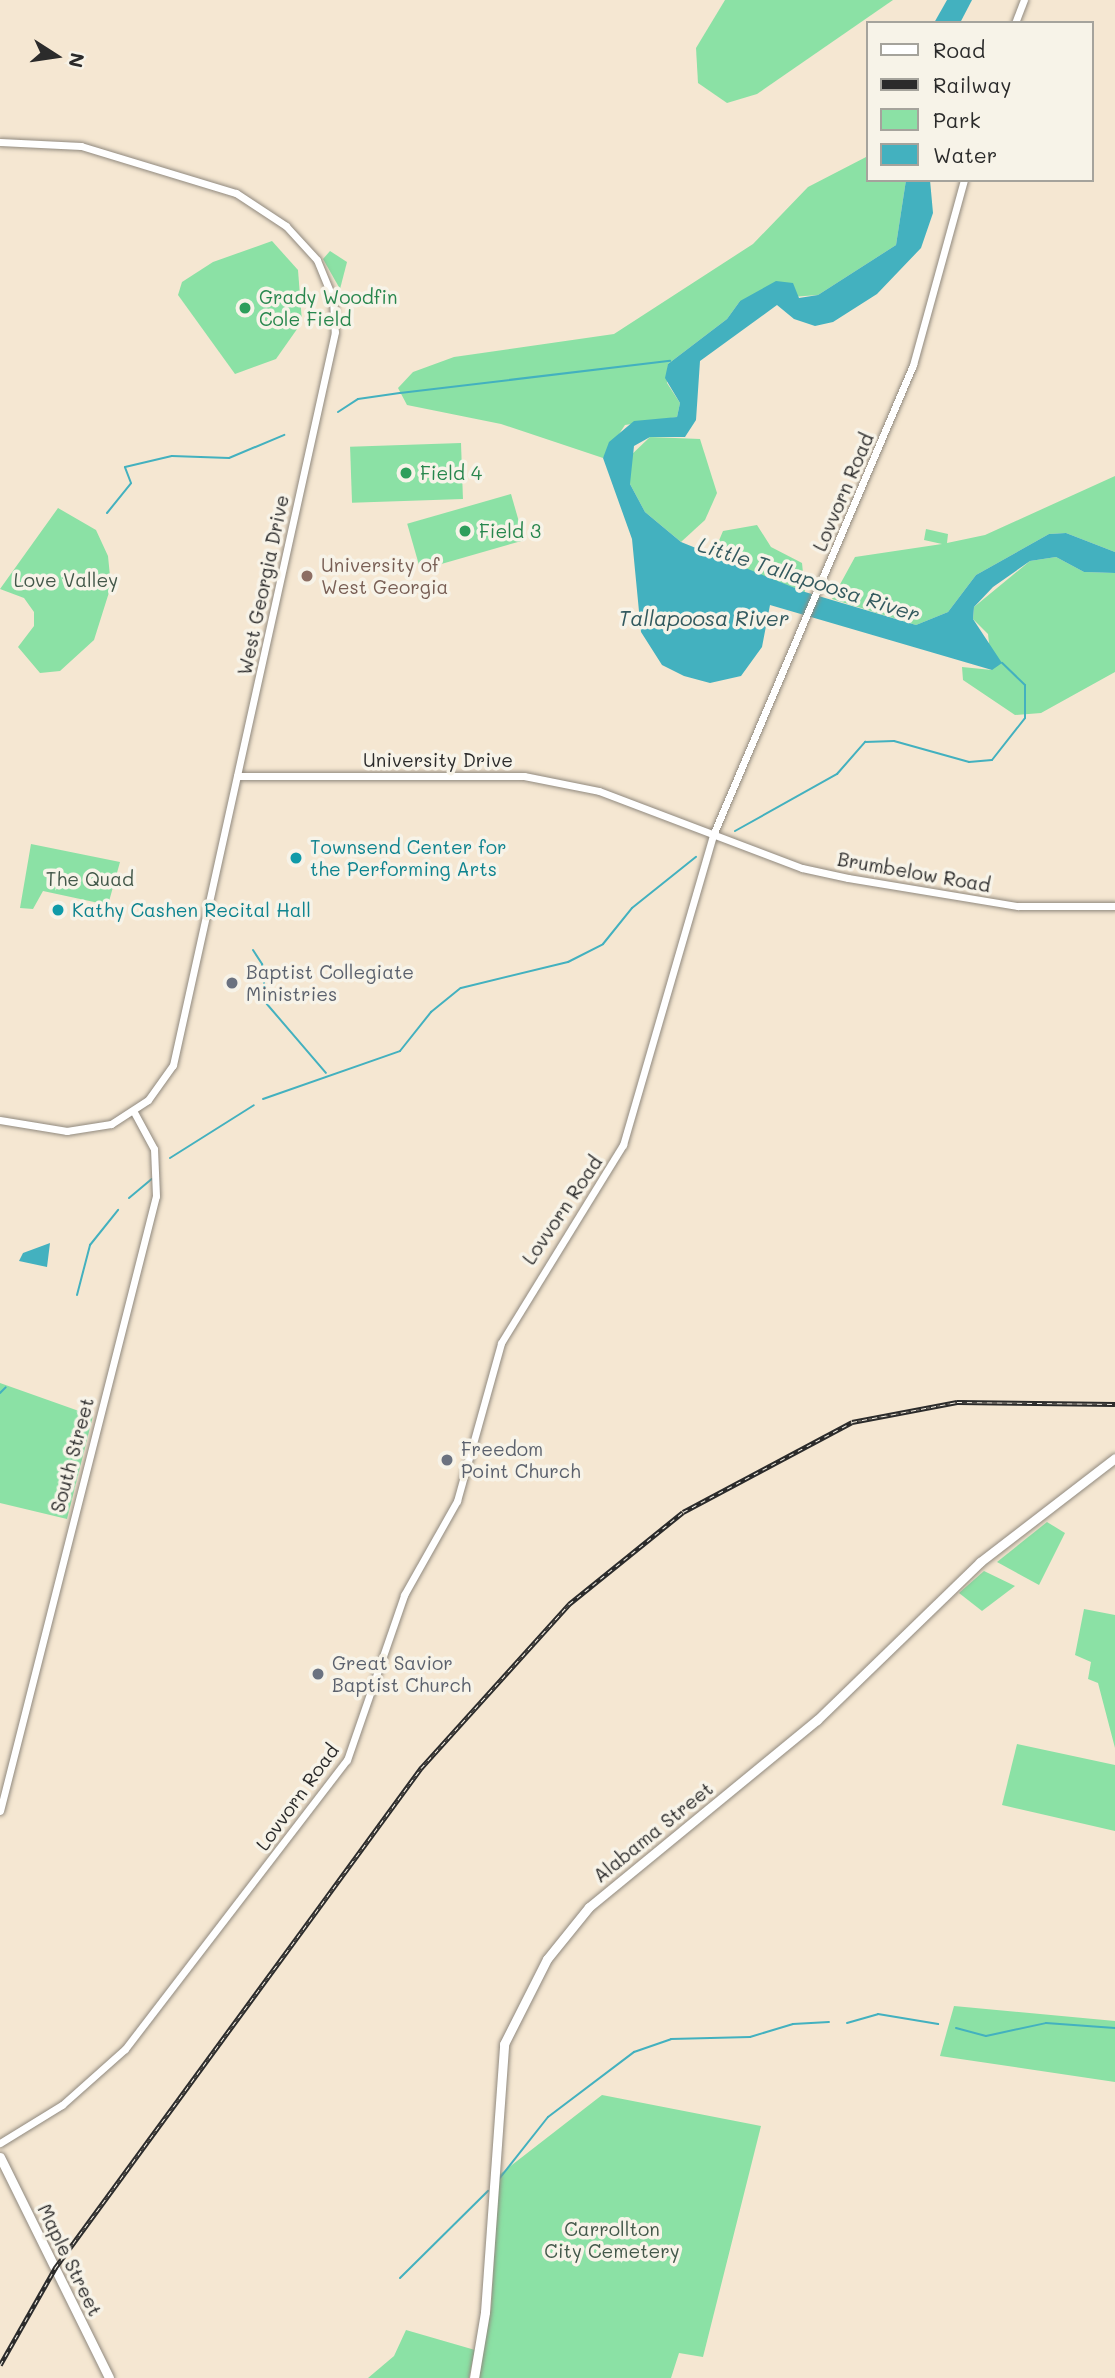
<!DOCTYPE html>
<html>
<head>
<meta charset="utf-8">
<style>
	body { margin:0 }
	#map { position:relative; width:1115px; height:2378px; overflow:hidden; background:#f5e7d2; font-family:Mali,sans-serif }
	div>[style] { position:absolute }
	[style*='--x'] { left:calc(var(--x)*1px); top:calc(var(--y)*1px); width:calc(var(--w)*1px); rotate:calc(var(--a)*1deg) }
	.green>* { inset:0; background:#8be1a5; transform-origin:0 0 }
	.water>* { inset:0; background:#43b1bf }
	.stream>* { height:2px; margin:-1px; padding:0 1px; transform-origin:1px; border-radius:1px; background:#43b1bf }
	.roads { filter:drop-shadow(0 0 2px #90897e) drop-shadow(0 0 2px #90897e) }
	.minor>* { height:7px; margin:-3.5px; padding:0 3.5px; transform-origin:3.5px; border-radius:3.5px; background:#fff }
	.major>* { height:9px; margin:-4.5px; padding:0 4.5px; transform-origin:4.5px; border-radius:4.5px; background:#fff }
	.rail>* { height:4.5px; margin-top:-2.25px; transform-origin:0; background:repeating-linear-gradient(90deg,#f7f3e8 0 5px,#2b2b2b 0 10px); box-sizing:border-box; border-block:2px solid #2b2b2b }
	.dots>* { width:19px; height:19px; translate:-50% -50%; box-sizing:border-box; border:4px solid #f7f3e8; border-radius:50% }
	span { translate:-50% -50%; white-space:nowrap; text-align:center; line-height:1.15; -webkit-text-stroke:7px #f7f3e8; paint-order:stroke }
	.leisure-label { font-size:19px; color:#27864d }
	.left { translate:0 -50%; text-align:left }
	.street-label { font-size:19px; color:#2b2b2b }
	.education-label { font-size:19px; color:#785e54 }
	.park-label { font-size:19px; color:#43584a }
	.culture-label { font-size:19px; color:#0d838f }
	.worship-label { font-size:19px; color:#5b616d }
	.water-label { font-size:21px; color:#335a5f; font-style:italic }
	.legend { position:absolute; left:866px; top:21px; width:228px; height:161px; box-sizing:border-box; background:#f7f3e8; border:2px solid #a5a39c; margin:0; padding:9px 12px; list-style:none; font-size:21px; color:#2b2b2b }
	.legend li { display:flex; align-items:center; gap:14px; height:35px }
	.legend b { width:35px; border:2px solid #a5a39c }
	.north { position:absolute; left:21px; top:21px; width:70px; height:70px; -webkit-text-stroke:5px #f7f3e8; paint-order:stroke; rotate:102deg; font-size:19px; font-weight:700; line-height:28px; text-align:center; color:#2b2b2b }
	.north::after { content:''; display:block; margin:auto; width:24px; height:32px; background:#2b2b2b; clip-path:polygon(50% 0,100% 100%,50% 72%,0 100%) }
</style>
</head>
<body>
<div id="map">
	<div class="green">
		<i style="clip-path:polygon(725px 0,893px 0,757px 94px,727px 103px,698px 83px,696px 48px)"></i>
		<i style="clip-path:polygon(868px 156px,868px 180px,906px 180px,896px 245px,818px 295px,740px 301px,727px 319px,668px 364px,667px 383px,680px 403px,677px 417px,625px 425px,603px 458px,501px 424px,407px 405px,398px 388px,413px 372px,454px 357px,614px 334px,753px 244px,808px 187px)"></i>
		<i style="clip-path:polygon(272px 241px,298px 270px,302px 322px,276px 359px,235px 374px,178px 295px,182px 282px,213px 262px)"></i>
		<i style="clip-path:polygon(330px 251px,347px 262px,340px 289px,323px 259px)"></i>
		<i style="clip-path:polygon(650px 437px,700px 439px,717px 493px,705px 520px,681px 542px,645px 512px,630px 484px,628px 458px)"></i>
		<i style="left:461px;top:443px;width:56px;height:111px;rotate:88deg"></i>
		<i style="clip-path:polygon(1115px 476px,1115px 552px,1066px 533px,1049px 534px,976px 575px,948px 612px,916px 625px,832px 599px,855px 557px,942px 544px,924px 540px,926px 529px,948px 534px,947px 543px,985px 535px)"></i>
		<i style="left:511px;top:494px;width:48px;height:108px;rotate:74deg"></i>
		<i style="clip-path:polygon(58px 508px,96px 530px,108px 556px,111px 586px,94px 640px,60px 671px,40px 673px,18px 647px,34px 626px,34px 612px,24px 598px,0 589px)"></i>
		<i style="clip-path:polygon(757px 525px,771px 547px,802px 563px,805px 592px,712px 557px,723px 531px)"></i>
		<i style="clip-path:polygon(1056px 557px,1084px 572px,1115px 573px,1115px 672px,1041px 713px,1015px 715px,963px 680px,962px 667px,992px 670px,988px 634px,973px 619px,974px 607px,1030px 561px)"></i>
		<i style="clip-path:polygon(31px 844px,120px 862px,108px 905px,43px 891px,33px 909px,20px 908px)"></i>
		<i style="clip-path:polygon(0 1383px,93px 1416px,67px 1519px,0 1503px)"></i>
		<i style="clip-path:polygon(1047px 1522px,1065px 1533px,1039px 1585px,997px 1562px)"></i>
		<i style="clip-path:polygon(984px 1571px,1015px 1586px,982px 1611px,959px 1593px)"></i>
		<i style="clip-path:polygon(1084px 1609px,1115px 1615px,1115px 1748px,1098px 1683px,1088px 1679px,1091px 1662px,1075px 1655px)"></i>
		<i style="clip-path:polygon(1017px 1744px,1115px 1765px,1115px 1831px,1002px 1805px)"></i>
		<i style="clip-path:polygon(954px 2006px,1115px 2021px,1115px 2082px,940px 2056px)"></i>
		<i style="clip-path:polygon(602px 2095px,761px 2126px,703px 2357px,679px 2353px,671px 2378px,478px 2378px,491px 2308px,499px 2175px)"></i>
		<i style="clip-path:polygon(406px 2330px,475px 2350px,469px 2378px,368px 2378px,394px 2356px)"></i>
	</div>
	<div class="water">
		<i style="clip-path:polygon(947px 0,972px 0,960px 23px,934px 23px)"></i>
		<i style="clip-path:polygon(906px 180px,930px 180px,933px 213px,921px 248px,877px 294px,833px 322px,815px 326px,794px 319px,777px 305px,700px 361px,696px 420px,685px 437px,650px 437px,634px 446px,630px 484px,645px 512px,681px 542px,805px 592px,916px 625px,948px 612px,976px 575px,1049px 534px,1066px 533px,1115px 552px,1115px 573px,1084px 572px,1056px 557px,1030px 561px,993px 587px,974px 607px,973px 619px,1002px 663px,992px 670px,770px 605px,762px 647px,741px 676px,710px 683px,684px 676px,662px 665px,641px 632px,632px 539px,603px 458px,609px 442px,634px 421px,677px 417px,680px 403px,665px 378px,668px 364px,727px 319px,740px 301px,776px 281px,793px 283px,799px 298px,818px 295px,896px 245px)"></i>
		<i style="clip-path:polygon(50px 1243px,47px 1267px,19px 1261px,23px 1253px)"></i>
	</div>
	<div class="stream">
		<i style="--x:338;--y:412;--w:24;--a:-33"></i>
		<i style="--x:358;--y:399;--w:42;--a:-8.1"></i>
		<i style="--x:400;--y:393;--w:272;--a:-6.8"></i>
		<i style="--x:107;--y:513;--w:38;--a:-51"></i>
		<i style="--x:131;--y:483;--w:17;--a:-111"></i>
		<i style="--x:125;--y:467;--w:48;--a:-13.2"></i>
		<i style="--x:172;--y:456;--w:57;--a:2"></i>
		<i style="--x:229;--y:458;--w:60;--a:-22.7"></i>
		<i style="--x:735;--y:831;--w:117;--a:-29.2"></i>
		<i style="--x:837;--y:774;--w:43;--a:-48.8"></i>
		<i style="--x:865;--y:742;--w:29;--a:-2"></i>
		<i style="--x:894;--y:741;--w:78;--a:15.6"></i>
		<i style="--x:969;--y:762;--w:23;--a:-5"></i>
		<i style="--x:992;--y:760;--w:53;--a:-51.8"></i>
		<i style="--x:1025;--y:718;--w:33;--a:-90"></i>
		<i style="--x:1025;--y:685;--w:32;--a:-136"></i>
		<i style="--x:253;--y:950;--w:17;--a:57"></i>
		<i style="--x:262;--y:964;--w:39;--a:84"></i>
		<i style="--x:266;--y:1003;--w:92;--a:49.4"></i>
		<i style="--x:263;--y:1099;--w:145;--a:-19.3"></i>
		<i style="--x:400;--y:1051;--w:50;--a:-51.5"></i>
		<i style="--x:431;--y:1012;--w:38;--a:-39"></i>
		<i style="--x:461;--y:988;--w:110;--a:-13.7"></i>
		<i style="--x:568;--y:962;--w:39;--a:-27"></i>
		<i style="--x:603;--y:944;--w:46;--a:-51.1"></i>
		<i style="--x:632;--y:908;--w:82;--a:-38.6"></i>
		<i style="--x:170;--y:1158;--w:99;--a:-32.2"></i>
		<i style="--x:129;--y:1198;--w:30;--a:-40"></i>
		<i style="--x:77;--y:1295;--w:52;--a:-75.4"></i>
		<i style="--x:90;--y:1245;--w:45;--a:-51.3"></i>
		<i style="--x:0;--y:1393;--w:8;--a:-45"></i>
		<i style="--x:847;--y:2023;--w:32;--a:-16"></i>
		<i style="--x:878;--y:2014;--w:61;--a:9.5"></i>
		<i style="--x:956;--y:2028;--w:31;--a:15"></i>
		<i style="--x:986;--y:2036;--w:61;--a:-12.2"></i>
		<i style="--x:1046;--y:2023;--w:69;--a:4.1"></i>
		<i style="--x:499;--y:2179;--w:79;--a:-51.7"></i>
		<i style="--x:548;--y:2117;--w:108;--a:-37.1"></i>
		<i style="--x:634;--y:2052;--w:39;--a:-19"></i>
		<i style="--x:671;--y:2039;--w:79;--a:-1.5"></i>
		<i style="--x:750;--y:2037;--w:45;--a:-16.8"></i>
		<i style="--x:793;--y:2024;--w:36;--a:-3"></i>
		<i style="--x:400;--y:2278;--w:124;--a:-44.7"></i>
	</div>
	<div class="roads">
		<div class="minor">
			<i style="--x:1015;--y:23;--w:25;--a:-69"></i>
			<i style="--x:0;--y:142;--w:81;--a:2.8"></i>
			<i style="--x:81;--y:146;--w:162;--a:16.9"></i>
			<i style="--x:236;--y:193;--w:60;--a:33.4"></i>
			<i style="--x:286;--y:226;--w:46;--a:47.6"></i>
			<i style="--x:317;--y:260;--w:42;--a:67.7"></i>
			<i style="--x:333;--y:299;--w:33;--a:87"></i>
			<i style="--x:335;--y:332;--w:751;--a:102.46"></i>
			<i style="--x:173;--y:1065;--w:43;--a:125.5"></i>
			<i style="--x:148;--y:1100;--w:44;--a:147"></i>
			<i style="--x:111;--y:1124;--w:45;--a:171"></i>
			<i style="--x:67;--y:1131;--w:68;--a:-170.7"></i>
			<i style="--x:237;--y:776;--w:287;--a:0"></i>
			<i style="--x:524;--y:776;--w:76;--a:11.3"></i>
			<i style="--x:599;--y:791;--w:217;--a:20.8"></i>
			<i style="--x:802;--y:868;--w:47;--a:12.3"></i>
			<i style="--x:848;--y:878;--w:172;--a:9.4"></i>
			<i style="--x:1018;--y:906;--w:97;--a:0"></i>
			<i style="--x:0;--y:1811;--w:634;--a:-75.77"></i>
			<i style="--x:156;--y:1196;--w:47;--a:-92.4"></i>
			<i style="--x:154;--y:1149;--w:42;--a:-118.4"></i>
			<i style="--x:0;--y:2143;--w:73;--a:-31.5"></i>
			<i style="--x:62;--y:2105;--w:84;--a:-41.6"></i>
			<i style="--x:125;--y:2049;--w:364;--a:-52.5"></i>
			<i style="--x:347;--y:1760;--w:175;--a:-70.9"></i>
			<i style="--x:404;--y:1595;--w:108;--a:-60.6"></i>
			<i style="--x:457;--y:1501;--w:164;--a:-74.4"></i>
			<i style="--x:501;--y:1343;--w:233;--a:-58.4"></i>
			<i style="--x:623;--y:1145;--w:323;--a:-73.8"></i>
			<i style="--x:713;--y:835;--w:511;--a:-66.95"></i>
			<i style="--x:913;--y:365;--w:192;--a:-74.6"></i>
		</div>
		<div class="major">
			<i style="--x:0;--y:2157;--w:246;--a:63.7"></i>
			<i style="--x:474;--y:2378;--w:67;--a:-80.5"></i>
			<i style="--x:485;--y:2312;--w:269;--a:-85.9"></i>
			<i style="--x:504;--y:2044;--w:95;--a:-63.2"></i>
			<i style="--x:547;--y:1959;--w:67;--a:-51.1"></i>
			<i style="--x:589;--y:1907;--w:295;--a:-39.4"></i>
			<i style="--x:817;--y:1720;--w:227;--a:-44.1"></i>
			<i style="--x:980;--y:1562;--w:170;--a:-37.6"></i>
		</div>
	</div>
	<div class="rail">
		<i style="--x:0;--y:2365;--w:112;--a:-60.4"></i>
		<i style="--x:55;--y:2268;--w:620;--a:-53.8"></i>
		<i style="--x:421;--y:1768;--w:221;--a:-47.9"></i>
		<i style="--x:569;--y:1604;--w:146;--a:-38.9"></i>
		<i style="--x:683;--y:1512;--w:191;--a:-28"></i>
		<i style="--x:852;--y:1422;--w:107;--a:-10.8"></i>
		<i style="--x:957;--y:1402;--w:158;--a:0.7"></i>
	</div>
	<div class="dots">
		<i style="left:245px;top:308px;background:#2e9e5b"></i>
		<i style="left:406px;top:473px;background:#2e9e5b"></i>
		<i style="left:465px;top:531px;background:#2e9e5b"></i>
		<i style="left:307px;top:576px;background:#8d6e63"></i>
		<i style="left:296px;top:858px;background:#0f9aa8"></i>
		<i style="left:58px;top:910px;background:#0f9aa8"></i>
		<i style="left:232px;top:983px;background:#6b7280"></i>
		<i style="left:447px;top:1460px;background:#6b7280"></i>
		<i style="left:318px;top:1674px;background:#6b7280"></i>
	</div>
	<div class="leisure-label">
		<span class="left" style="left:259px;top:308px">Grady Woodfin<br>Cole Field</span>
		<span class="left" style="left:420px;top:473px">Field 4</span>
		<span class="left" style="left:479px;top:531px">Field 3</span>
	</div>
	<div class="street-label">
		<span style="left:843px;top:492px;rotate:-67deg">Lovvorn Road</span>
		<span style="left:263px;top:585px;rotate:-78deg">West Georgia Drive</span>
		<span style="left:438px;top:760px">University Drive</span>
		<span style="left:914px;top:872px;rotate:10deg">Brumbelow Road</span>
		<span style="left:562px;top:1210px;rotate:-56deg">Lovvorn Road</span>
		<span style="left:72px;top:1455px;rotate:-75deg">South Street</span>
		<span style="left:297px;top:1797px;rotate:-54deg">Lovvorn Road</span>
		<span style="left:653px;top:1832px;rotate:-39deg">Alabama Street</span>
		<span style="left:70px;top:2260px;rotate:64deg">Maple Street</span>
	</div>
	<div class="education-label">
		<span class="left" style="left:321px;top:576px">University of<br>West Georgia</span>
	</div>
	<div class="park-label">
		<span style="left:66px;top:580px">Love Valley</span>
		<span style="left:90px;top:879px">The Quad</span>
		<span style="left:612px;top:2240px">Carrollton<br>City Cemetery</span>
	</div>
	<div class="culture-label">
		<span class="left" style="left:310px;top:858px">Townsend Center for<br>the Performing Arts</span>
		<span class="left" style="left:72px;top:910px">Kathy Cashen Recital Hall</span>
	</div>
	<div class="worship-label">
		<span class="left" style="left:246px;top:983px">Baptist Collegiate<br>Ministries</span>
		<span class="left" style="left:461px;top:1460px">Freedom<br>Point Church</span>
		<span class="left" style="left:332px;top:1674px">Great Savior<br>Baptist Church</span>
	</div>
	<div class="water-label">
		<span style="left:809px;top:579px;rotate:18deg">Little Tallapoosa River</span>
		<span style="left:704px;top:618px">Tallapoosa River</span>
	</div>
	<ul class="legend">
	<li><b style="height:9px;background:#fff"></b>Road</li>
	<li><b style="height:9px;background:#2b2b2b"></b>Railway</li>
	<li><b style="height:19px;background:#8be1a5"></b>Park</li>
	<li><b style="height:19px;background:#43b1bf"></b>Water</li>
	</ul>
	<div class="north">N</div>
</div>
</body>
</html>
